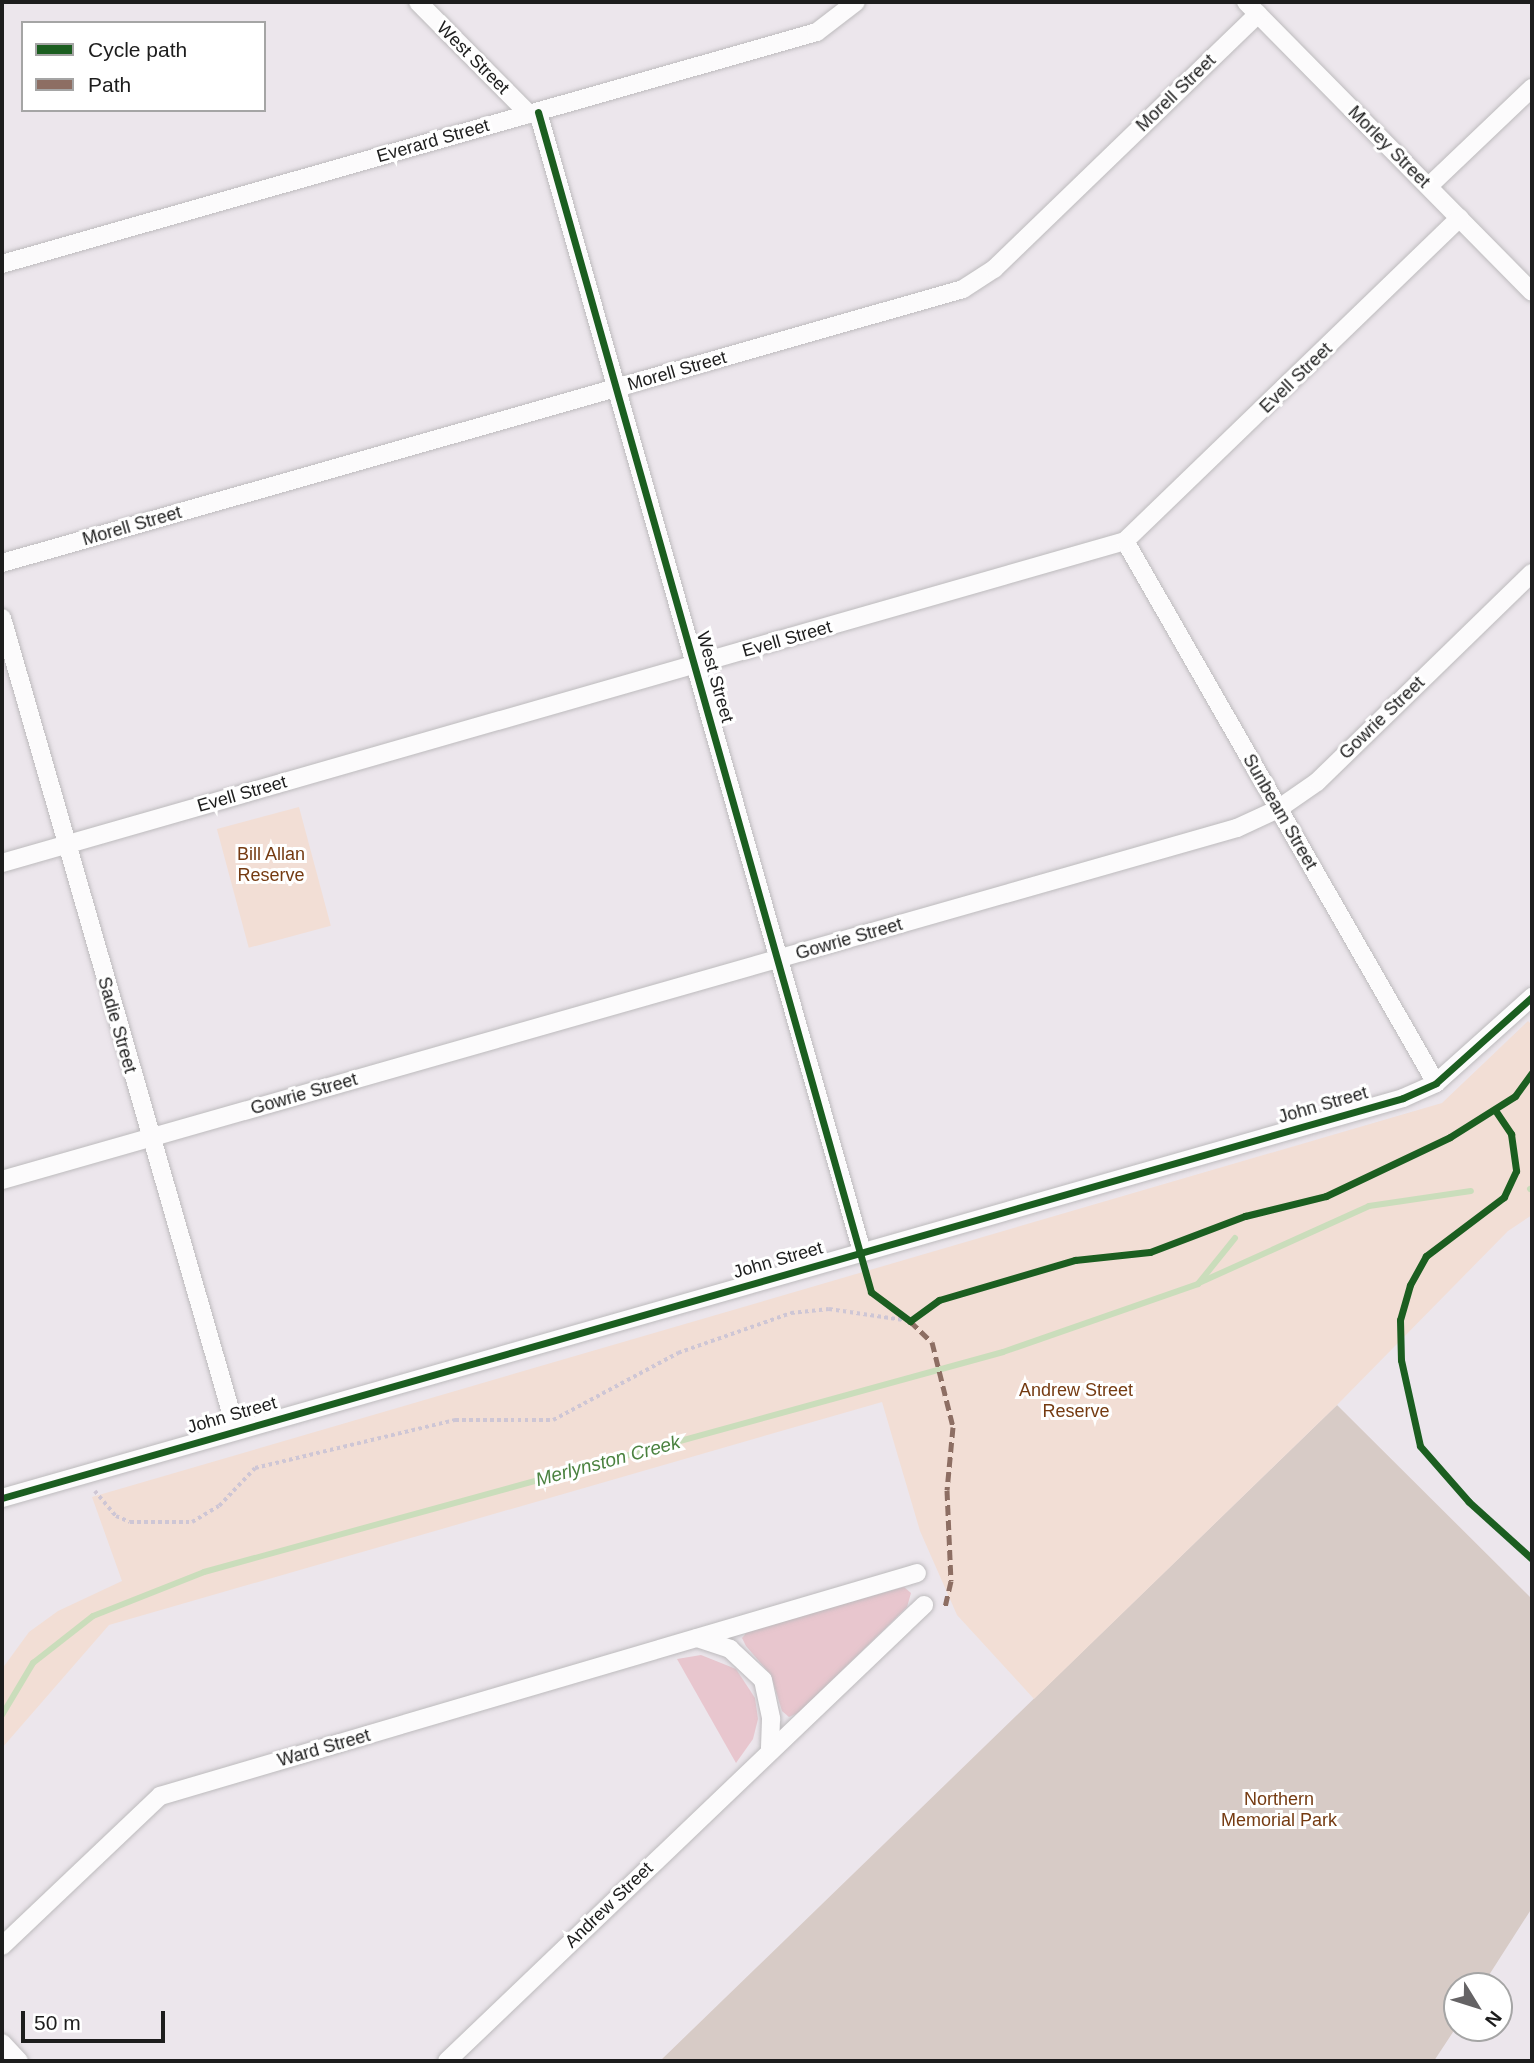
<!DOCTYPE html>
<html>
<head>
<meta charset="utf-8">
<style>
	body { margin:0 }
	#map { position:relative; width:1534px; height:2063px; overflow:hidden; background:#ece6ec; font-family:Arial,sans-serif }
	div>[style] { position:absolute }
	[style*='--x'] { left:calc(var(--x)*1px); top:calc(var(--y)*1px); width:calc(var(--w)*1px); rotate:calc(var(--a)*1deg) }
	.grass>* { inset:0; background:#e8c6ce }
	.cemetery>* { inset:0; background:#d7cbc6 }
	.park>* { inset:0; background:#f2ded5; transform-origin:0 0 }
	.stream>* { height:6px; margin:-3px; padding:0 3px; transform-origin:3px; border-radius:3px; background:#caddbb }
	.path>* { height:3.5px; margin-top:-1.75px; transform-origin:0; background:repeating-linear-gradient(90deg,#cec6d5 0 3.5px,transparent 0 7px) }
	.roads { filter:drop-shadow(0 0 2px #bdbbbd) drop-shadow(0 0 2px #bdbbbd) }
	.street>* { height:18px; margin:-9px; padding:0 9px; transform-origin:9px; border-radius:9px; background:#fcfbfc }
	.quiet>* { height:5px; margin-top:-2.5px; transform-origin:0; background:repeating-linear-gradient(90deg,#8d6e63 0 10px,transparent 0 15px) }
	.cycleway>* { height:7px; margin:-3.5px; padding:0 3.5px; transform-origin:3.5px; border-radius:3.5px; background:#1b5e20 }
	span { translate:-50% -50%; white-space:nowrap; text-align:center; line-height:1.15; -webkit-text-stroke:6px #fff; paint-order:stroke }
	.street-label { font-size:18px; color:#1d1d1d }
	.park-label { font-size:18px; color:#753b12 }
	.water-label { font-size:19px; color:#4b8240; font-style:italic }
	.frame { position:absolute; inset:0; border:4px solid #1d1d1d; pointer-events:none }
	.legend { position:absolute; left:21px; top:21px; width:245px; height:91px; box-sizing:border-box; background:#fff; border:2px solid #a5a5a5; margin:0; padding:9px 12px; list-style:none; font-size:21px; color:#1d1d1d }
	.legend li { display:flex; align-items:center; gap:14px; height:35px }
	.legend b { width:35px; border:2px solid #a5a5a5 }
	.north { position:absolute; left:1443px; top:1972px; width:70px; height:70px; box-sizing:border-box; background:#fff; border:2px solid #a5a5a5; border-radius:50%; rotate:128deg; font-size:19px; font-weight:700; line-height:28px; text-align:center; color:#1d1d1d }
	.north::after { content:''; display:block; margin:auto; width:24px; height:32px; background:#656365; clip-path:polygon(50% 0,100% 100%,50% 72%,0 100%) }
	.scale { position:absolute; left:21px; top:2011px; width:144px; height:32px; box-sizing:border-box; border:4px solid #1d1d1d; border-top:0; padding-left:9px; font-size:21px; line-height:24px; white-space:nowrap; color:#1d1d1d; -webkit-text-stroke:5px #fff; paint-order:stroke }
</style>
</head>
<body>
<div id="map">
	<div class="grass">
		<i style="clip-path:polygon(904px 1587px,911px 1593px,907px 1607px,798px 1713px,789px 1717px,782px 1711px,771px 1675px,746px 1646px,742px 1638px,748px 1631px)"></i>
		<i style="clip-path:polygon(701px 1655px,736px 1669px,755px 1698px,758px 1719px,753px 1739px,736px 1763px,677px 1659px)"></i>
	</div>
	<div class="cemetery">
		<i style="clip-path:polygon(1337px 1405px,1532px 1599px,1532px 1908px,1482px 1986px,1457px 1986px,1457px 2026px,1434px 2061px,660px 2061px)"></i>
	</div>
	<div class="park">
		<i style="left:299px;top:807px;width:123px;height:85px;rotate:75deg"></i>
		<i style="clip-path:polygon(1528px 1021px,1532px 1025px,1532px 1215px,1508px 1231px,1337px 1405px,1034px 1699px,957px 1615px,920px 1531px,882px 1402px,109px 1625px,2px 1748px,2px 1669px,29px 1632px,58px 1611px,122px 1581px,92px 1497px,1442px 1103px)"></i>
	</div>
	<div class="stream">
		<i style="--x:1530;--y:1189;--w:2;--a:-27"></i>
		<i style="--x:1201;--y:1282;--w:184;--a:-24.3"></i>
		<i style="--x:1369;--y:1206;--w:103;--a:-8.4"></i>
		<i style="--x:2;--y:1715;--w:61;--a:-59.2"></i>
		<i style="--x:33;--y:1663;--w:76;--a:-38.1"></i>
		<i style="--x:93;--y:1616;--w:119;--a:-21.6"></i>
		<i style="--x:204;--y:1572;--w:829;--a:-15.39"></i>
		<i style="--x:1003;--y:1352;--w:207;--a:-19.2"></i>
		<i style="--x:1198;--y:1284;--w:59;--a:-51.2"></i>
	</div>
	<div class="path">
		<i style="--x:95;--y:1491;--w:33;--a:50"></i>
		<i style="--x:116;--y:1516;--w:15;--a:23"></i>
		<i style="--x:130;--y:1522;--w:62;--a:0"></i>
		<i style="--x:192;--y:1522;--w:31;--a:-31"></i>
		<i style="--x:219;--y:1506;--w:52;--a:-46.5"></i>
		<i style="--x:255;--y:1468;--w:206;--a:-13.5"></i>
		<i style="--x:455;--y:1420;--w:98;--a:0"></i>
		<i style="--x:553;--y:1420;--w:142;--a:-28.2"></i>
		<i style="--x:678;--y:1353;--w:120;--a:-19.5"></i>
		<i style="--x:791;--y:1313;--w:38;--a:-6"></i>
		<i style="--x:829;--y:1309;--w:82;--a:8.4"></i>
	</div>
	<div class="roads">
		<div class="street">
			<i style="--x:418;--y:2;--w:158;--a:45.3"></i>
			<i style="--x:1246;--y:2;--w:407;--a:45.4"></i>
			<i style="--x:538;--y:112;--w:1185;--a:74.13"></i>
			<i style="--x:1429;--y:186;--w:142;--a:-43.6"></i>
			<i style="--x:2;--y:264;--w:847;--a:-15.89"></i>
			<i style="--x:817;--y:32;--w:49;--a:-37.6"></i>
			<i style="--x:1125;--y:541;--w:625;--a:60.15"></i>
			<i style="--x:2;--y:563;--w:999;--a:-15.91"></i>
			<i style="--x:963;--y:289;--w:37;--a:-33"></i>
			<i style="--x:994;--y:269;--w:367;--a:-44"></i>
			<i style="--x:2;--y:618;--w:845;--a:73.92"></i>
			<i style="--x:2;--y:863;--w:1168;--a:-16"></i>
			<i style="--x:1125;--y:541;--w:465;--a:-44"></i>
			<i style="--x:2;--y:1180;--w:1284;--a:-15.91"></i>
			<i style="--x:1237;--y:828;--w:45;--a:-24.9"></i>
			<i style="--x:1278;--y:809;--w:47;--a:-34.7"></i>
			<i style="--x:1317;--y:782;--w:300;--a:-44.2"></i>
			<i style="--x:2;--y:1498;--w:1457;--a:-15.93"></i>
			<i style="--x:1403;--y:1098;--w:36;--a:-24"></i>
			<i style="--x:1436;--y:1083;--w:129;--a:-41.9"></i>
			<i style="--x:697;--y:1638;--w:35;--a:18"></i>
			<i style="--x:730;--y:1649;--w:45;--a:43.2"></i>
			<i style="--x:763;--y:1680;--w:40;--a:78"></i>
			<i style="--x:771;--y:1719;--w:29;--a:92"></i>
			<i style="--x:2;--y:1946;--w:218;--a:-43.5"></i>
			<i style="--x:160;--y:1796;--w:789;--a:-16.41"></i>
			<i style="--x:2;--y:2043;--w:25;--a:47"></i>
			<i style="--x:447;--y:2061;--w:660;--a:-43.71"></i>
		</div>
	</div>
	<div class="quiet">
		<i style="--x:910;--y:1321;--w:30;--a:44"></i>
		<i style="--x:932;--y:1342;--w:88;--a:76.1"></i>
		<i style="--x:953;--y:1427;--w:63;--a:95.4"></i>
		<i style="--x:947;--y:1490;--w:91;--a:87.5"></i>
		<i style="--x:951;--y:1581;--w:26;--a:103"></i>
	</div>
	<div class="cycleway">
		<i style="--x:538;--y:112;--w:1226;--a:74.24"></i>
		<i style="--x:871;--y:1292;--w:49;--a:36.6"></i>
		<i style="--x:910;--y:1321;--w:36;--a:-36"></i>
		<i style="--x:939;--y:1300;--w:142;--a:-16.4"></i>
		<i style="--x:1075;--y:1260;--w:75;--a:-6.1"></i>
		<i style="--x:1150;--y:1252;--w:102;--a:-20.8"></i>
		<i style="--x:1245;--y:1216;--w:83;--a:-13.9"></i>
		<i style="--x:1326;--y:1196;--w:137;--a:-25.4"></i>
		<i style="--x:1450;--y:1137;--w:77;--a:-32.2"></i>
		<i style="--x:1515;--y:1096;--w:29;--a:-54"></i>
		<i style="--x:1495;--y:1110;--w:29;--a:56"></i>
		<i style="--x:1511;--y:1134;--w:37;--a:82"></i>
		<i style="--x:1516;--y:1171;--w:29;--a:115"></i>
		<i style="--x:1504;--y:1197;--w:98;--a:142.9"></i>
		<i style="--x:1426;--y:1256;--w:33;--a:119"></i>
		<i style="--x:1410;--y:1285;--w:36;--a:106"></i>
		<i style="--x:1400;--y:1320;--w:40;--a:88.6"></i>
		<i style="--x:1401;--y:1360;--w:88;--a:77.5"></i>
		<i style="--x:1420;--y:1446;--w:74;--a:48.8"></i>
		<i style="--x:1469;--y:1502;--w:85;--a:42.1"></i>
		<i style="--x:2;--y:1498;--w:1457;--a:-15.93"></i>
		<i style="--x:1403;--y:1098;--w:36;--a:-24"></i>
		<i style="--x:1436;--y:1083;--w:129;--a:-41.9"></i>
	</div>
	<div class="street-label">
		<span style="left:473px;top:58px;rotate:45deg">West Street</span>
		<span style="left:1176px;top:93px;rotate:-44deg">Morell Street</span>
		<span style="left:433px;top:141px;rotate:-16deg">Everard Street</span>
		<span style="left:1389px;top:147px;rotate:45deg">Morley Street</span>
		<span style="left:677px;top:371px;rotate:-16deg">Morell Street</span>
		<span style="left:1296px;top:378px;rotate:-44deg">Evell Street</span>
		<span style="left:132px;top:526px;rotate:-16deg">Morell Street</span>
		<span style="left:787px;top:639px;rotate:-16deg">Evell Street</span>
		<span style="left:715px;top:677px;rotate:74deg">West Street</span>
		<span style="left:1382px;top:718px;rotate:-44deg">Gowrie Street</span>
		<span style="left:242px;top:794px;rotate:-16deg">Evell Street</span>
		<span style="left:1280px;top:812px;rotate:60deg">Sunbeam Street</span>
		<span style="left:849px;top:939px;rotate:-16deg">Gowrie Street</span>
		<span style="left:117px;top:1025px;rotate:74deg">Sadie Street</span>
		<span style="left:304px;top:1094px;rotate:-16deg">Gowrie Street</span>
		<span style="left:1323px;top:1105px;rotate:-16deg">John Street</span>
		<span style="left:778px;top:1260px;rotate:-16deg">John Street</span>
		<span style="left:232px;top:1415px;rotate:-16deg">John Street</span>
		<span style="left:324px;top:1748px;rotate:-16deg">Ward Street</span>
		<span style="left:609px;top:1905px;rotate:-44deg">Andrew Street</span>
	</div>
	<div class="park-label">
		<span style="left:271px;top:865px">Bill Allan<br>Reserve</span>
		<span style="left:1076px;top:1401px">Andrew Street<br>Reserve</span>
		<span style="left:1279px;top:1810px">Northern<br>Memorial Park</span>
	</div>
	<div class="water-label">
		<span style="left:608px;top:1461px;rotate:-15deg">Merlynston Creek</span>
	</div>
	<div class="frame"></div>
	<ul class="legend">
	<li><b style="height:9px;background:#1b5e20"></b>Cycle path</li>
	<li><b style="height:9px;background:#8d6e63"></b>Path</li>
	</ul>
	<div class="north">N</div>
	<div class="scale">50 m</div>
</div>
</body>
</html>
